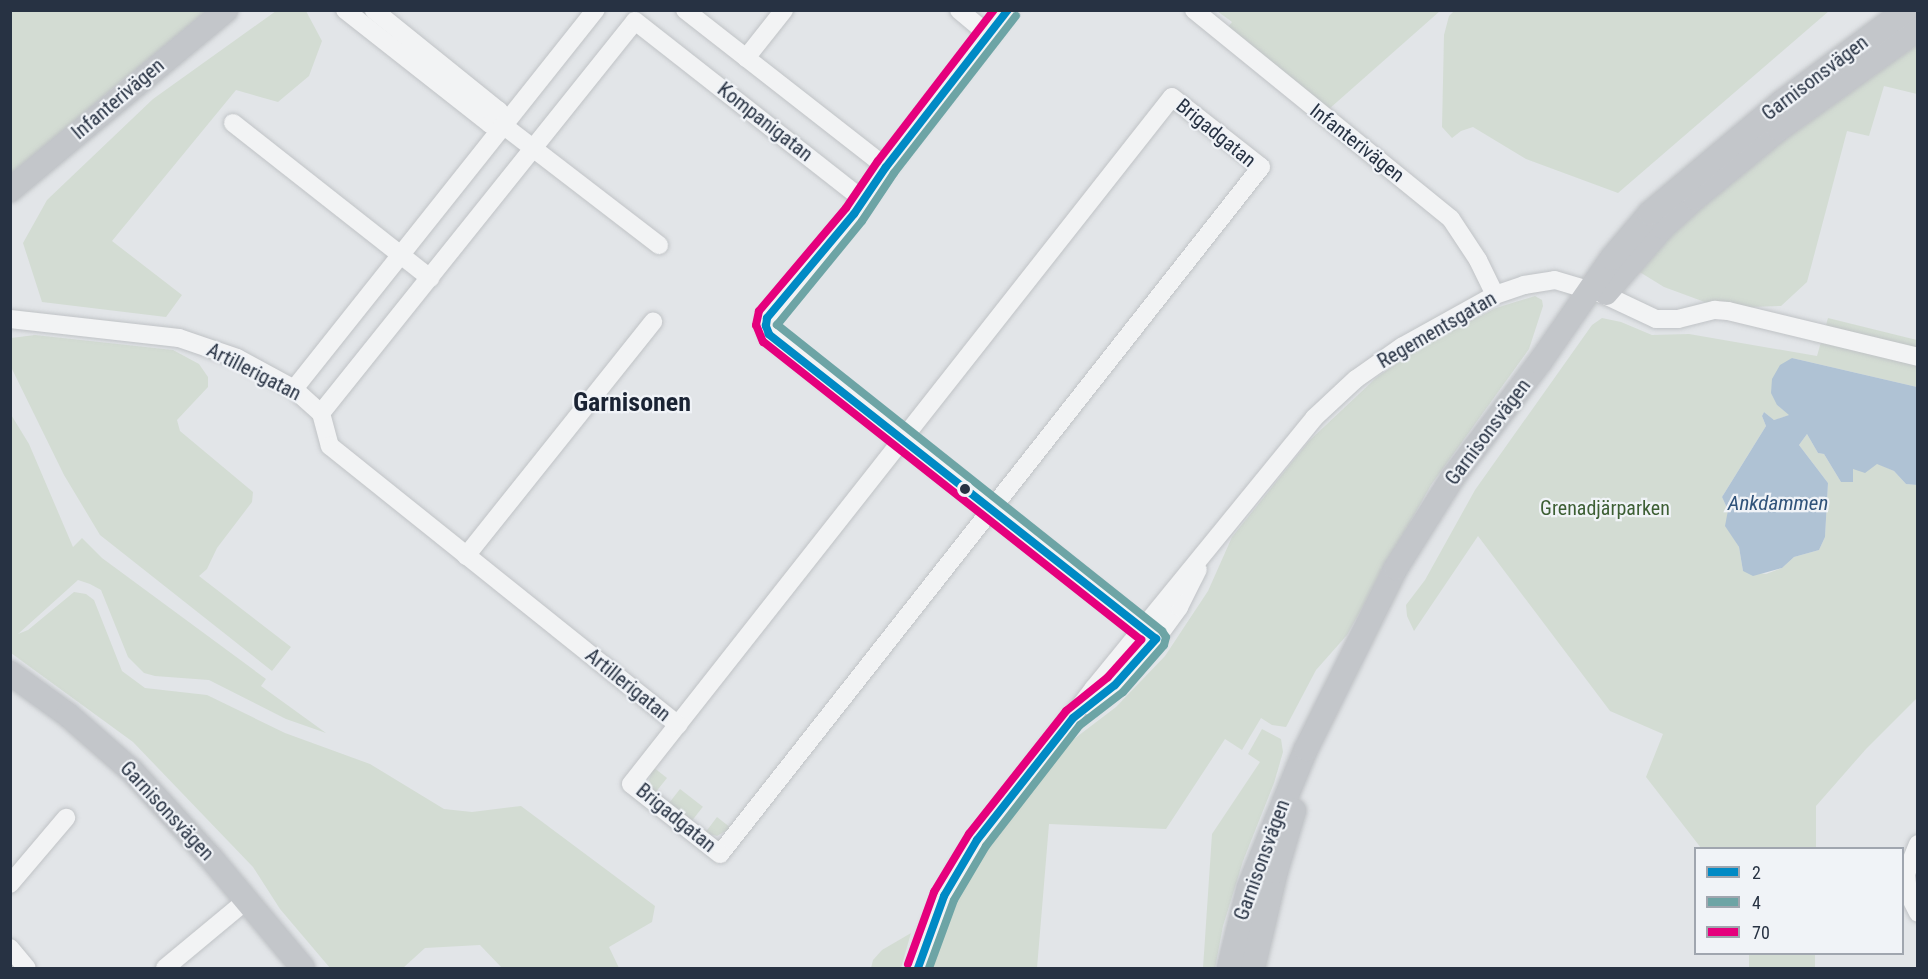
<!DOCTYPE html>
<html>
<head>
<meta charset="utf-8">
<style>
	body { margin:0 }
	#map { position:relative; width:1928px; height:979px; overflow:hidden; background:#e2e5e8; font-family:"Roboto Condensed",sans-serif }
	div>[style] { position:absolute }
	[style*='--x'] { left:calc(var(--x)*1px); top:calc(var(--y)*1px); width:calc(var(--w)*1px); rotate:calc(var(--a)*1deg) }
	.green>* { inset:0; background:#d3dcd3; transform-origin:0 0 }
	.water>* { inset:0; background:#afc2d4 }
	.roads { filter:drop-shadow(0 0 2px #c0c3c6) drop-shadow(0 0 2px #c0c3c6) }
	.street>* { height:18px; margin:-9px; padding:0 9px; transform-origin:9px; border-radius:9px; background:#f2f3f4 }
	.secondary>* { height:24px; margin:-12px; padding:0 12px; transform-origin:12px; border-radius:12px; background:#c3c6ca }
	.bus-1>* { height:8px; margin:-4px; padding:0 4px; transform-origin:4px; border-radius:4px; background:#008ac5 }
	.bus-2>* { height:8px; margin:-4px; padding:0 4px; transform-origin:4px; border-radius:4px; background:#6da4a5 }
	.bus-3>* { height:8px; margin:-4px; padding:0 4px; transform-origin:4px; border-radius:4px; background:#e5007d }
	.dots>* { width:16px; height:16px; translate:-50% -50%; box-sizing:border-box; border:3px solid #f0f3f7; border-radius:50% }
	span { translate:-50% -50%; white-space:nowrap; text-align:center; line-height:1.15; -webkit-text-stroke:4.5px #f0f3f7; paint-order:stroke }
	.street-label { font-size:20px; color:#273243 }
	.park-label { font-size:20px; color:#3d5f34 }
	.water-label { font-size:21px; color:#2f5279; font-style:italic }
	.district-label { font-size:26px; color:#1a2333; font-weight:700 }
	.frame { position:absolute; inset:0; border:12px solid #273243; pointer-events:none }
	.legend { position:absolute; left:1694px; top:847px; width:210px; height:108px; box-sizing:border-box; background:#f0f3f7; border:2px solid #a0a6af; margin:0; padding:8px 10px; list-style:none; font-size:18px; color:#273243 }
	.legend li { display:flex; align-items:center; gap:12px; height:30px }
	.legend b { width:30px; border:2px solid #a0a6af }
</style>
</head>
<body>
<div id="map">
	<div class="green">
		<i style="clip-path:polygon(1455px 10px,1829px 10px,1829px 11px,1618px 193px,1526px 159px,1473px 127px,1461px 131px,1452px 138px,1442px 127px,1444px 35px,1449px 16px)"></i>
		<i style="clip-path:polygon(11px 11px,216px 11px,122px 80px,11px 177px)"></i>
		<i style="clip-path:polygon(276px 11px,306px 11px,322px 41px,309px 76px,278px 102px,236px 90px,112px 241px,182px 295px,166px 317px,42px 302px,23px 243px,47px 200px,153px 99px)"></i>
		<i style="clip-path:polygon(1217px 11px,1440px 11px,1329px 109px,1227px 28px,1232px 22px)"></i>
		<i style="clip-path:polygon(1917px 41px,1917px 94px,1884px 86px,1869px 136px,1847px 131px,1807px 282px,1781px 306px,1721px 308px,1664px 287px,1638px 271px,1703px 200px)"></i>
		<i style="clip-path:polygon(1535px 296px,1542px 300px,1543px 306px,1529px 349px,1431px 485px,1347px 635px,1316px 670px,1286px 727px,1272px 725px,1261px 718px,1242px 750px,1225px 739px,1166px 829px,1049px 824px,1037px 968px,932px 968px,943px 931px,961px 891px,983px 853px,1070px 742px,1116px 707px,1165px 656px,1208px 591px,1232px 537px,1309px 441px,1376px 378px,1415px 350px,1496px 308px)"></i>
		<i style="clip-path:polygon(1602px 318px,1621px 322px,1652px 335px,1689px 334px,1817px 356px,1828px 318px,1917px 340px,1917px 387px,1792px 358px,1777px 405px,1790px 415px,1774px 420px,1764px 412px,1762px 416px,1766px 426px,1722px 497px,1728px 510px,1726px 526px,1739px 547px,1743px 571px,1766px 574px,1782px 568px,1794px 557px,1819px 550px,1825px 537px,1828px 483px,1799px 445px,1807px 434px,1818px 453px,1824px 454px,1841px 482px,1852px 469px,1877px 463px,1894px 471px,1906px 484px,1917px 485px,1917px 698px,1866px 749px,1816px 806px,1816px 848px,1701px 848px,1646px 777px,1663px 734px,1610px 711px,1478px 536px,1414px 631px,1407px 616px,1406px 605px,1425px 580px,1475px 490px,1592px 325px)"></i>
		<i style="clip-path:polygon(35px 335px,173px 350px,199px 364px,208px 377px,208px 387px,177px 420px,180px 431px,253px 492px,252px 502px,217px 548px,207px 569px,199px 576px,291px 647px,272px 671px,100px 535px,64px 475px,11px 367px,11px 338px)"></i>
		<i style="clip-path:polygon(10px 413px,29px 444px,73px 547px,82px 538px,102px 558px,266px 679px,261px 686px,326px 733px,286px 719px,209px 680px,155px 676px,144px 673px,128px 657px,101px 590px,90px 584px,78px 580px,18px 634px,28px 630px,74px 592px,86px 594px,94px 600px,122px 671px,145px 688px,207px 695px,285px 733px,370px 764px,444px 809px,472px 812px,521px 806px,655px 906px,652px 922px,609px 947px,619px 968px,502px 968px,480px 945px,425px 948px,403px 968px,330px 968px,280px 909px,253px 867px,133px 742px,11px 653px)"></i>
		<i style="clip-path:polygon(1262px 729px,1281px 739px,1283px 752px,1274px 783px,1243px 861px,1223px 926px,1215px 968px,1203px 968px,1212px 834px,1260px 762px,1248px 754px)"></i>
		<i style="clip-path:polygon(653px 767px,667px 778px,655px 793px,649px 780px)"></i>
		<i style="left:680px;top:789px;width:29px;height:19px;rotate:38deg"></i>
		<i style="clip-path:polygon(717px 817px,731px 828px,717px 836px,705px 833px)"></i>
		<i style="clip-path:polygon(911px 933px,901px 968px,871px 968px,873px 960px,882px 950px)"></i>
		<i style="left:1749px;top:954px;width:66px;height:14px"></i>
	</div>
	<div class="water">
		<i style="clip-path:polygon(1792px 358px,1917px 387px,1917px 485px,1906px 484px,1894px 471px,1877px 464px,1865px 473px,1853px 469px,1853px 482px,1841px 482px,1824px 454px,1818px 453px,1807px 434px,1799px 445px,1828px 483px,1825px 537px,1819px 550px,1794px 557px,1782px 568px,1753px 576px,1743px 571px,1739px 547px,1725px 526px,1728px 510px,1722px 497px,1766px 426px,1762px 416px,1764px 412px,1774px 420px,1789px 415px,1777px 405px,1771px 393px,1772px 379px,1780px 365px)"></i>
	</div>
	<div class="roads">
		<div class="street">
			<i style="--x:345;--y:10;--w:184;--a:38.2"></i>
			<i style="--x:490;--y:124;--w:13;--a:4"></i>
			<i style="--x:503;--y:125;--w:15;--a:-106"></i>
			<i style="--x:499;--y:111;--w:161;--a:-141.1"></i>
			<i style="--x:685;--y:10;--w:255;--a:38"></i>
			<i style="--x:959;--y:10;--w:39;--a:40"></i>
			<i style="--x:1008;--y:10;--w:199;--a:127.8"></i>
			<i style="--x:886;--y:167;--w:57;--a:124.2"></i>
			<i style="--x:854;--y:214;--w:136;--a:129.9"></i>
			<i style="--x:767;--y:318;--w:8;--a:97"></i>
			<i style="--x:766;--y:326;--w:9;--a:69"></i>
			<i style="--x:769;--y:334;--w:60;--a:38.2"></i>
			<i style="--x:816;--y:371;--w:433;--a:38.2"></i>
			<i style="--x:1194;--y:10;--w:331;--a:39.1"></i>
			<i style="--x:1451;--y:219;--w:49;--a:56.6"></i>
			<i style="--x:1478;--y:260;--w:39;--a:64"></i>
			<i style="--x:746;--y:58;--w:61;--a:-51.6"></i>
			<i style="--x:1172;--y:97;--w:113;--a:38.2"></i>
			<i style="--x:1261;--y:167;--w:874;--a:128.22"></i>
			<i style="--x:720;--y:854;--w:113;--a:-141.8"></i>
			<i style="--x:631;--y:784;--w:874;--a:-51.78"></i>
			<i style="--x:233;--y:123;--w:251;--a:38.2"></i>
			<i style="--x:503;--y:125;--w:197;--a:37.6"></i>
			<i style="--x:10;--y:319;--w:170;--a:6.4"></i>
			<i style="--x:179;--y:338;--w:61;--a:19"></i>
			<i style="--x:237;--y:358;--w:65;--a:28.5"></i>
			<i style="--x:294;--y:389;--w:36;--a:42"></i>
			<i style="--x:321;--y:413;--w:34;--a:75"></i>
			<i style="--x:330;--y:446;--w:446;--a:38.7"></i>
			<i style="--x:294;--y:389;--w:485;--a:-51.5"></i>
			<i style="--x:321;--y:413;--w:502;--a:-51.3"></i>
			<i style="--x:635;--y:21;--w:288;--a:38.1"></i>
			<i style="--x:466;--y:556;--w:300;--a:-51.4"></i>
			<i style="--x:1090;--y:706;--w:33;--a:-40"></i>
			<i style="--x:1115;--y:685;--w:62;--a:-48.3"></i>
			<i style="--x:1156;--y:639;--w:39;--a:-54"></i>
			<i style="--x:1179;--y:607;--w:42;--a:-63.4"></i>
			<i style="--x:1918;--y:844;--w:32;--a:112"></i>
			<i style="--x:1906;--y:874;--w:19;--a:84"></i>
			<i style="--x:1908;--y:893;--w:22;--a:63"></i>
			<i style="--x:10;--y:884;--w:87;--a:-49.7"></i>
			<i style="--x:10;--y:948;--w:26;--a:50"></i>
			<i style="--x:165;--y:968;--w:107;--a:-39.7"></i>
			<i style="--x:918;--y:968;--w:44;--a:-72.8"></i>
			<i style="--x:931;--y:926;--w:70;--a:-63.8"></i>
			<i style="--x:962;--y:863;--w:219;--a:-53"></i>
			<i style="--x:1094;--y:688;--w:348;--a:-50.8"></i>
			<i style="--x:1314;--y:418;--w:57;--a:-42.9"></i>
			<i style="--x:1356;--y:379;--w:57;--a:-35.1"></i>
			<i style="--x:1403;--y:346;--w:105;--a:-29"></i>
			<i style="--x:1495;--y:295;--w:31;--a:-19"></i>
			<i style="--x:1524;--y:285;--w:31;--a:-9"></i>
			<i style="--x:1555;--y:280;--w:52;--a:16.7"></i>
			<i style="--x:1605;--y:295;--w:56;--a:25.2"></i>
			<i style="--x:1656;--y:319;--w:22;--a:0"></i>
			<i style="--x:1678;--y:319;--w:38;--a:-14"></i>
			<i style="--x:1715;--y:310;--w:13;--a:4"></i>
			<i style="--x:1728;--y:311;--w:195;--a:13.6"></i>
		</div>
		<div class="secondary">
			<i style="--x:10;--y:190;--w:281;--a:-39.8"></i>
			<i style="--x:1606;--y:293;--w:87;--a:-49.2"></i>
			<i style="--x:1663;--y:227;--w:43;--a:-42.2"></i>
			<i style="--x:1695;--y:198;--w:109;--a:-39.4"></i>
			<i style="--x:1779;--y:129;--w:171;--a:-35.7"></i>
			<i style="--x:10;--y:673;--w:72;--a:35.9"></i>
			<i style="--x:68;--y:715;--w:85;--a:41.2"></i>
			<i style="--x:132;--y:771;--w:118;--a:47.8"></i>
			<i style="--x:211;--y:858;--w:143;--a:50.1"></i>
			<i style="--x:1229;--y:968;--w:83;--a:-76.1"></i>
			<i style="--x:1249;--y:887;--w:149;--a:-67.6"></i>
			<i style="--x:1306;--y:749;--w:202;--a:-63.6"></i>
			<i style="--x:1396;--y:568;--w:107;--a:-57.9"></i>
			<i style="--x:1453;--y:477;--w:144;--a:-52.9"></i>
			<i style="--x:1540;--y:362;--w:126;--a:-55.3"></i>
			<i style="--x:1612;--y:258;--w:59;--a:-49.8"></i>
			<i style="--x:1650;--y:213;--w:172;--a:-40.1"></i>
			<i style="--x:1782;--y:102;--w:154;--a:-36.6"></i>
			<i style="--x:1253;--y:968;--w:100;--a:-76.7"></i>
			<i style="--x:1276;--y:871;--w:63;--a:-73.3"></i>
		</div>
	</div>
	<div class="bus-1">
		<i style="--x:918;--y:968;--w:77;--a:-70.1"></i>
		<i style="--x:944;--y:896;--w:65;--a:-59.5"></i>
		<i style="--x:977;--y:840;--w:155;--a:-51.8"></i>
		<i style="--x:1073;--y:718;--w:53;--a:-38.2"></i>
		<i style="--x:1115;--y:685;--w:62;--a:-48.3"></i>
		<i style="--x:1156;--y:639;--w:493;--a:-141.8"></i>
		<i style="--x:769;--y:334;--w:9;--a:-111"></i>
		<i style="--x:766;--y:326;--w:8;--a:-83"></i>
		<i style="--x:767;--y:318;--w:136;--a:-50.1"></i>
		<i style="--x:854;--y:214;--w:57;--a:-55.8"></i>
		<i style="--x:886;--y:167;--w:199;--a:-52.2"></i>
	</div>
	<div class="bus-2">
		<i style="--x:929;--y:968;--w:72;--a:-69.8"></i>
		<i style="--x:954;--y:900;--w:63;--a:-59.3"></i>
		<i style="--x:986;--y:846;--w:153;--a:-52.2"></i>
		<i style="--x:1080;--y:725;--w:54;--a:-37.5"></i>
		<i style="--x:1123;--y:692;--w:62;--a:-48.9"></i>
		<i style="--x:1164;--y:645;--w:8;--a:-76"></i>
		<i style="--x:1166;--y:637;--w:7;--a:-124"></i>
		<i style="--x:1162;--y:631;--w:492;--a:-141.5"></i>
		<i style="--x:777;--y:325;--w:134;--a:-50.7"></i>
		<i style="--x:862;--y:221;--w:58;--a:-56.3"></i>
		<i style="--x:894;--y:173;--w:199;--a:-52.2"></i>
	</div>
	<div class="bus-3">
		<i style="--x:908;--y:964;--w:77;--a:-70.1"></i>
		<i style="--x:934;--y:892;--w:68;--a:-58.9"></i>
		<i style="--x:969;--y:834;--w:157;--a:-51.7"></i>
		<i style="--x:1066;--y:711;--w:54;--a:-39"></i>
		<i style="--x:1108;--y:677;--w:50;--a:-48.3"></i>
		<i style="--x:1141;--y:640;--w:481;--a:-141.7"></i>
		<i style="--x:763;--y:342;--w:18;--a:-112"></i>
		<i style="--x:756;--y:325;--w:14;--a:-78"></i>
		<i style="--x:759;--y:311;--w:135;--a:-49.8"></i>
		<i style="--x:846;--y:208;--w:57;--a:-55.8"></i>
		<i style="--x:878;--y:161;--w:190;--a:-52.5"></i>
	</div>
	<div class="dots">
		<i style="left:965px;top:489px;background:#273243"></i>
	</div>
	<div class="street-label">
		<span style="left:1815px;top:78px;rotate:-37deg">Garnisonsvägen</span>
		<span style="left:118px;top:99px;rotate:-40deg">Infanterivägen</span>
		<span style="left:765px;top:122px;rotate:38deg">Kompanigatan</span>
		<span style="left:1216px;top:133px;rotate:39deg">Brigadgatan</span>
		<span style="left:1357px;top:143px;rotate:38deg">Infanterivägen</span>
		<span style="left:1437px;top:330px;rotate:-30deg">Regementsgatan</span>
		<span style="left:254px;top:372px;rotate:27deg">Artillerigatan</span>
		<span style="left:1488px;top:432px;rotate:-53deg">Garnisonsvägen</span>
		<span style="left:628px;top:685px;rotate:39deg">Artillerigatan</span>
		<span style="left:167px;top:811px;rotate:47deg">Garnisonsvägen</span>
		<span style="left:676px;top:818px;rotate:39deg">Brigadgatan</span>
		<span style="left:1262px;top:860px;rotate:-70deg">Garnisonsvägen</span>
	</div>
	<div class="park-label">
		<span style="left:1605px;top:508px">Grenadjärparken</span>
	</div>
	<div class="water-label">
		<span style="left:1778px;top:503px">Ankdammen</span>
	</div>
	<div class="district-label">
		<span style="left:632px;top:403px">Garnisonen</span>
	</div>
	<div class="frame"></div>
	<ul class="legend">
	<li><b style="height:8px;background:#008ac5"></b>2</li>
	<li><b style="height:8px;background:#6da4a5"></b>4</li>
	<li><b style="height:8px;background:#e5007d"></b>70</li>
	</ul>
</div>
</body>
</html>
